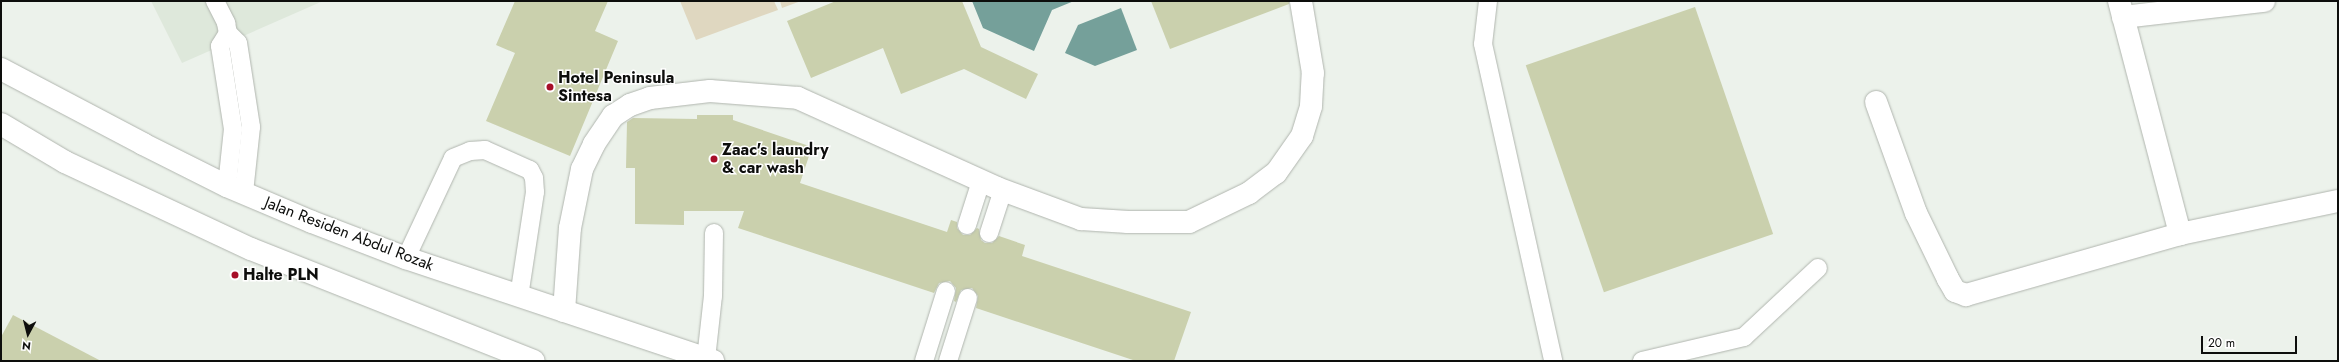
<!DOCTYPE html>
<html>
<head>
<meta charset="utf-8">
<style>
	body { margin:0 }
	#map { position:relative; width:2339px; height:362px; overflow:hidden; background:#ecf2eb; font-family:Jost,sans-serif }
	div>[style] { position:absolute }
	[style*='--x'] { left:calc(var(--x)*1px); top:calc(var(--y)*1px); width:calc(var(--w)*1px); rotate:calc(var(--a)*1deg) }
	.built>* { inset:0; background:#dee8db }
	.green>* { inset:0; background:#dfd7c0 }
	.water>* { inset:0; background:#75a09a }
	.building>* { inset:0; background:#cad0ad; transform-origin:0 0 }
	.roads { filter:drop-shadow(0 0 1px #b0b5ae) drop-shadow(0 0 1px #b0b5ae) }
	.lane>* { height:18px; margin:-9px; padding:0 9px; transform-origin:9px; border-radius:9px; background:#fff }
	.street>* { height:22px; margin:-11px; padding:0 11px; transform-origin:11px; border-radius:11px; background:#fff }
	.highway>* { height:22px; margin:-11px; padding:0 11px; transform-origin:11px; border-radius:11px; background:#fff }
	.dots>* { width:11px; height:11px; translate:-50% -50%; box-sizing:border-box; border:2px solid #fff; border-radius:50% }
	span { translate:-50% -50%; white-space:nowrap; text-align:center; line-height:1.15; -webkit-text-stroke:3px #fff; paint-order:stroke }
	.poi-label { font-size:16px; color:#0d0e0c; font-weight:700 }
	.left { translate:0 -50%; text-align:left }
	.street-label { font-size:16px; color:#0d0e0c }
	.frame { position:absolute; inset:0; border:2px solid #0d0e0c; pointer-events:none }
	.north { position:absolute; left:8px; top:314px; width:40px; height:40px; -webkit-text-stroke:3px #fff; paint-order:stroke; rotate:187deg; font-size:11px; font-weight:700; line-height:16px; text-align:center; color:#0d0e0c }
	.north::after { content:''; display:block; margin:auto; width:14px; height:18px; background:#0d0e0c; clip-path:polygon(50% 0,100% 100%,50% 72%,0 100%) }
	.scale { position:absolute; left:2201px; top:336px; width:96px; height:18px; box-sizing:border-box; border:2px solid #0d0e0c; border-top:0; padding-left:5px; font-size:12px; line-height:14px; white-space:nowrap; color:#0d0e0c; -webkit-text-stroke:3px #fff; paint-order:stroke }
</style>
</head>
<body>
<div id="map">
	<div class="built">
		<i style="clip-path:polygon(151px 1px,323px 1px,182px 63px)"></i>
	</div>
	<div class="green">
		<i style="clip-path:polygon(680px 1px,774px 1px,778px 10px,696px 40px)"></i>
		<i style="clip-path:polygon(780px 1px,801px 1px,782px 8px)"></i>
	</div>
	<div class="water">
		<i style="clip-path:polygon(972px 1px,1074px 1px,1052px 10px,1034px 51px,983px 28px)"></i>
		<i style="clip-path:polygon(1121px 8px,1137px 50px,1095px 66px,1065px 53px,1078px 25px)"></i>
	</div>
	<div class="building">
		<i style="clip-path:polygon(515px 1px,608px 1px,595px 31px,618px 41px,570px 156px,486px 121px,515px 53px,496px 45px)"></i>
		<i style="clip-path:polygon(836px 1px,962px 1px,981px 47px,1038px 74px,1026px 99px,964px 69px,901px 94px,883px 48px,811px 78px,787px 21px)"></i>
		<i style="clip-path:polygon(1151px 1px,1289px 1px,1289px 4px,1170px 49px)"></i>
		<i style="left:1695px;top:7px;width:240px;height:179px;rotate:71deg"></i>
		<i style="clip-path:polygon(697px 115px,733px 115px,733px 120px,812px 147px,800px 183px,947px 232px,951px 220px,957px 222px,957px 228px,963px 235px,970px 235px,977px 228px,979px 229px,981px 240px,985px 243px,992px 243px,999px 236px,1025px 245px,1022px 256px,1191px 312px,1174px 361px,1136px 361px,976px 308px,978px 296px,972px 288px,961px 290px,956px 302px,954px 301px,956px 288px,950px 281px,939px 283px,934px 293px,738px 228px,744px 211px,684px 211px,684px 225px,635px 224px,635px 168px,626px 168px,627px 122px,633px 118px,697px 119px)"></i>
		<i style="clip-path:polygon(13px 315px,101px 361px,1px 361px,1px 337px)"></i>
	</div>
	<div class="roads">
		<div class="lane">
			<i style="--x:215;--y:1;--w:25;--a:63"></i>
			<i style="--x:226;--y:23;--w:10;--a:79"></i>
			<i style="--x:228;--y:33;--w:14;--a:45"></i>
			<i style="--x:238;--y:43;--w:85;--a:81.2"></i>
			<i style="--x:251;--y:127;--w:66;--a:96.1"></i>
			<i style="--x:1488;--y:1;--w:43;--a:96.6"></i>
			<i style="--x:1483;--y:44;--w:325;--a:77.5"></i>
			<i style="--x:227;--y:186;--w:57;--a:-84"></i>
			<i style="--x:233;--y:129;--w:84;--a:-98.9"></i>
			<i style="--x:220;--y:46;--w:15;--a:-58"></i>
			<i style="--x:967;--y:225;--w:46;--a:-72.3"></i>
			<i style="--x:989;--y:233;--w:45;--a:-72"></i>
			<i style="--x:406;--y:258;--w:110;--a:-64.8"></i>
			<i style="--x:453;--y:158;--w:18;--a:-22"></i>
			<i style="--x:470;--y:151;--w:15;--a:-4"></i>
			<i style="--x:485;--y:150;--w:49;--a:24"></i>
			<i style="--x:530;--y:170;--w:9;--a:63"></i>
			<i style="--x:534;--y:178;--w:14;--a:86"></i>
			<i style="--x:535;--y:192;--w:105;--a:98.7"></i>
			<i style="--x:706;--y:359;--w:63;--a:-83.7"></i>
			<i style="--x:713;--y:296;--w:63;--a:-89.1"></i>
			<i style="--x:924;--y:361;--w:73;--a:-72.6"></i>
			<i style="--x:948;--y:361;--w:66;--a:-72.4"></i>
			<i style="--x:1642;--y:361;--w:105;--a:-13.2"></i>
			<i style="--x:1744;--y:337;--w:101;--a:-43"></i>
		</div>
		<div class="street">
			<i style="--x:2119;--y:1;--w:241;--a:75.3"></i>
			<i style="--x:2123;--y:17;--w:142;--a:-6.5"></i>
			<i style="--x:1876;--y:102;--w:118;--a:70.2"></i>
			<i style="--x:1916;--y:213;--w:73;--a:64.1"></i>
			<i style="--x:1948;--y:279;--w:14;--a:60"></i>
			<i style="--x:1955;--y:291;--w:12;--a:20"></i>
			<i style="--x:1966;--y:295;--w:223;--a:-15.9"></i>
			<i style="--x:2180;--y:234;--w:161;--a:-11.8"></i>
			<i style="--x:564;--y:311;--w:83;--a:-85.9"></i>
			<i style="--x:570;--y:228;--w:60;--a:-78.5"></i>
			<i style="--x:582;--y:169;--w:28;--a:-64"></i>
			<i style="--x:594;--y:144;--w:34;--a:-56"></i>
			<i style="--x:613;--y:116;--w:20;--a:-33"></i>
			<i style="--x:630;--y:105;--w:21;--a:-19"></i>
			<i style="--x:650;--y:98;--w:60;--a:-6.7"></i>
			<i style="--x:710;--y:91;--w:88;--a:4.5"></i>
			<i style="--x:798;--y:98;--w:218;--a:24.3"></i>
			<i style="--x:997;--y:188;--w:90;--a:20.3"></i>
			<i style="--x:1081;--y:219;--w:47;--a:3.7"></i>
			<i style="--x:1128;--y:222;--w:61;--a:0"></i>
			<i style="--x:1189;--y:222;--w:67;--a:-25.8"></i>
			<i style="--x:1249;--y:193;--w:34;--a:-37"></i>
			<i style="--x:1276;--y:173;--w:45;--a:-54.9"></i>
			<i style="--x:1302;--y:136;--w:31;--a:-73"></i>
			<i style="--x:1311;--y:106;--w:33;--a:-87"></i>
			<i style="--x:1313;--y:73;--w:73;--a:-99.5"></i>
		</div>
		<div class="highway">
			<i style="--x:1;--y:69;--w:161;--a:27.8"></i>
			<i style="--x:143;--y:144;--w:94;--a:26.6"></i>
			<i style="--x:227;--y:186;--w:92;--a:23"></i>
			<i style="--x:312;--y:222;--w:101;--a:21"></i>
			<i style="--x:406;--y:258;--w:324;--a:18.5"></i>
			<i style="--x:1;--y:124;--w:74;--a:30.7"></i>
			<i style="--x:65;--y:162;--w:205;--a:25.1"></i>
			<i style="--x:251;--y:249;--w:304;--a:21.6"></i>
		</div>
	</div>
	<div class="dots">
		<i style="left:550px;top:87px;background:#a70f29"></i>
		<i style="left:714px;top:159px;background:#a70f29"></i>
		<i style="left:235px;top:275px;background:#a70f29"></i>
	</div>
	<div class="poi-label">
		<span class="left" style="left:558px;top:87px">Hotel Peninsula<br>Sintesa</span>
		<span class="left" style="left:722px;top:159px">Zaac's laundry<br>&amp; car wash</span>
		<span class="left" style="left:243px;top:275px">Halte PLN</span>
	</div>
	<div class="street-label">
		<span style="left:349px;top:234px;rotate:21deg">Jalan Residen Abdul Rozak</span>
	</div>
	<div class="frame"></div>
	<div class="north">N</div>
	<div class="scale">20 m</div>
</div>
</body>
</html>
